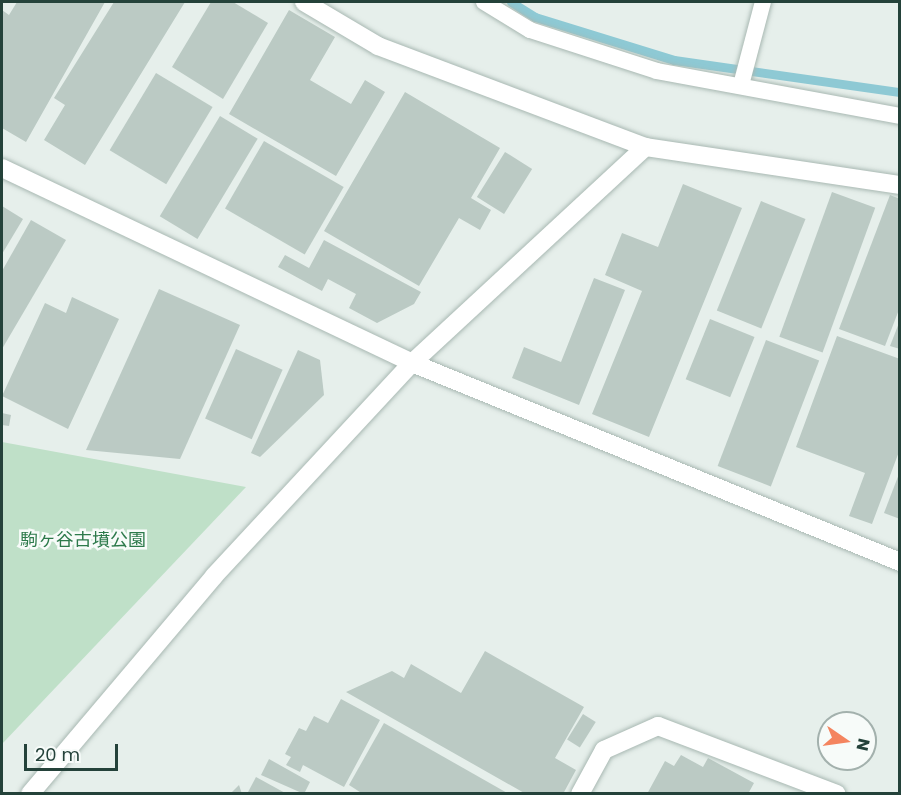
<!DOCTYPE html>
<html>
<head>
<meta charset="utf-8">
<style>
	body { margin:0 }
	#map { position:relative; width:901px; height:795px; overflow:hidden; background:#e6efeb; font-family:Poppins,"Noto Sans JP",sans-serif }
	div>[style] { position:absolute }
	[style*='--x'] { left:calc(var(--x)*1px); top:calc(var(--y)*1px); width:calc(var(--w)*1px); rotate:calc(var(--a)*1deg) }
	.green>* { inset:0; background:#bfe0c8 }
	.stream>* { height:9px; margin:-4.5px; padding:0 4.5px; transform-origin:4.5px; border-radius:4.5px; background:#8ec9d4 }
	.building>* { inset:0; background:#bbcac4; transform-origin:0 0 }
	.roads { filter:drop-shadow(0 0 2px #a8b8b2) drop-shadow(0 0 2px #a8b8b2) }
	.service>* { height:16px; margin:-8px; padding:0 8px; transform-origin:8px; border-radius:8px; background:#fff }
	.minor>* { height:18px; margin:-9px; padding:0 9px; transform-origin:9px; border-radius:9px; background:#fff }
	span { translate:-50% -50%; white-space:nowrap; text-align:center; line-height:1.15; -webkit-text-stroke:5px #f7fbf9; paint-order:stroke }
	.park-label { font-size:18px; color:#2d7a4b }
	.frame { position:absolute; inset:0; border:3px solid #24423a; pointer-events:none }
	.north { position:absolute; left:817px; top:711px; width:60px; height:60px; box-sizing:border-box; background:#f7fbf9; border:2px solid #a3b1ad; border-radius:50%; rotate:103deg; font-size:16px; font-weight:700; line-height:24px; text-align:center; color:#24423a }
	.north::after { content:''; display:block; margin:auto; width:21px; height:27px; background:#f4845f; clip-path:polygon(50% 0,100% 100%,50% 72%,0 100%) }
	.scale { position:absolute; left:24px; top:744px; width:94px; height:27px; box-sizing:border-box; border:3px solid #24423a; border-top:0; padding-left:8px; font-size:18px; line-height:21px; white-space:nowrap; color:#24423a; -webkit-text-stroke:4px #f7fbf9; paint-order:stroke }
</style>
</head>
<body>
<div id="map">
	<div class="green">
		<i style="clip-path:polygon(2px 442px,246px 487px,2px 744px)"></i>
	</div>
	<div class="stream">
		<i style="--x:511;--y:2;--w:28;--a:32"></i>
		<i style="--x:535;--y:17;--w:145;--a:17.2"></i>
		<i style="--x:674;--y:60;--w:228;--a:8.1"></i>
	</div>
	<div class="building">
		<i style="clip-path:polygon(17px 2px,105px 2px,26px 142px,2px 128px,2px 10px,9px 15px)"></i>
		<i style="clip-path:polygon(114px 2px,185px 2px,85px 165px,44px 140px,65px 105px,54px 98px)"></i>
		<i style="clip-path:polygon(211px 2px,233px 2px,268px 23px,223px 99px,172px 67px)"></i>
		<i style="clip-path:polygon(289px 10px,335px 37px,310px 80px,351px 104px,365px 80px,385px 92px,336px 176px,229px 114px)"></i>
		<i style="left:156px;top:73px;width:66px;height:90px;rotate:31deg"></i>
		<i style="clip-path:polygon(405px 92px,500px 148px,471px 198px,491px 210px,480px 230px,459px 218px,419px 286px,324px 231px)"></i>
		<i style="left:220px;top:116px;width:44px;height:117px;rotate:31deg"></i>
		<i style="left:264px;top:141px;width:92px;height:78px;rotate:30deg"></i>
		<i style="left:505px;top:152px;width:32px;height:53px;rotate:32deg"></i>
		<i style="clip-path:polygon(683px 184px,742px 208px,649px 437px,592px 414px,642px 291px,605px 275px,622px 233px,658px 247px)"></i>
		<i style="left:832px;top:192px;width:46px;height:154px;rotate:20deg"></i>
		<i style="clip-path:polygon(890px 195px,900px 199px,900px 307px,885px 346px,839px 329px)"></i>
		<i style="left:761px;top:201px;width:48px;height:118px;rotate:22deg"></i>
		<i style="clip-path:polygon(2px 206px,23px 219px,2px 254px)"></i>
		<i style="clip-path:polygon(31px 220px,66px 240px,2px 349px,2px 271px)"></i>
		<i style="clip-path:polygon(324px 240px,421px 292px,414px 304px,377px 323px,349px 308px,356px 294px,328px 279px,322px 291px,278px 267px,285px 255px,309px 268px)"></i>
		<i style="clip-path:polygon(594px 278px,625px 290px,579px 405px,512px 378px,524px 347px,561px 362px)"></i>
		<i style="clip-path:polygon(159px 289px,240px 325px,180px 459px,86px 450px)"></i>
		<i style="clip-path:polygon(72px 297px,119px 319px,68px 429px,2px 396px,45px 303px,66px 313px)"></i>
		<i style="left:710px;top:319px;width:48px;height:65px;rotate:22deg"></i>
		<i style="clip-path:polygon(899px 323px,900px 323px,900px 349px,890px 346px)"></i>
		<i style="clip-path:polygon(837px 336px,900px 359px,900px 449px,872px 524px,849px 516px,865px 473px,796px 447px)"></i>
		<i style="left:766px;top:340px;width:57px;height:135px;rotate:21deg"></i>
		<i style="left:236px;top:349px;width:51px;height:76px;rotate:24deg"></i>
		<i style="clip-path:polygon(298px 350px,320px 360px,324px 395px,260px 457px,251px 453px)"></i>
		<i style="clip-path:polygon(2px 413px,11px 415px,9px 426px,2px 425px)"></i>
		<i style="clip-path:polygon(899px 474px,900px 474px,900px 519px,884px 513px)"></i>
		<i style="clip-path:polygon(485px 651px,584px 707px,555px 758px,576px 770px,563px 794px,526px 794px,346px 692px,392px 671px,404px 678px,411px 664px,461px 693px)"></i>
		<i style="clip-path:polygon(341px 699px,380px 720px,344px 787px,303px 765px,300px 772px,286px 765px,291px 757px,285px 754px,299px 728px,306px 731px,314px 716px,328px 723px)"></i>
		<i style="left:583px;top:714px;width:15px;height:30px;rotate:32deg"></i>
		<i style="clip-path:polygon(384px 723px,509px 794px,363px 794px,349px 785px)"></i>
		<i style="clip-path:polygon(681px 755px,703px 767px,708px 758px,754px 783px,748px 794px,647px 794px,665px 761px,674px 766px)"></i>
		<i style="clip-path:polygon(269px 759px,310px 782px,304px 794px,261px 775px)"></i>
		<i style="clip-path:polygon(256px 777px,287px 794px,247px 794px)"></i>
		<i style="clip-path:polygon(239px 785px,242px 794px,230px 794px)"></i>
	</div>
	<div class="roads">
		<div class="service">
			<i style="--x:484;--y:2;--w:54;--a:31.3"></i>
			<i style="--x:530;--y:30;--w:133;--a:17.9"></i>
			<i style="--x:657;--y:71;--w:247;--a:10.5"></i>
			<i style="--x:741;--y:85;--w:86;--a:-75.2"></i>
		</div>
		<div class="minor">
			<i style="--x:304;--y:2;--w:86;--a:30.7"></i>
			<i style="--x:378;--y:46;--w:285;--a:20.7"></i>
			<i style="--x:645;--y:147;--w:258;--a:8.5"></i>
			<i style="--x:2;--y:168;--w:454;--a:25.4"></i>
			<i style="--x:412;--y:363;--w:527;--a:22.18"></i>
			<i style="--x:30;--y:794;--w:285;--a:-49.8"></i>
			<i style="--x:214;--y:576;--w:291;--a:-47.1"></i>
			<i style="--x:412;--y:363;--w:318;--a:-42.8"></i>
			<i style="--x:580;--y:794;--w:50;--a:-61.4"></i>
			<i style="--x:604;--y:750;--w:59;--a:-24"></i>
			<i style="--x:658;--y:726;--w:191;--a:20.8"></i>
		</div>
	</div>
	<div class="park-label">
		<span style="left:83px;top:540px">駒ヶ谷古墳公園</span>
	</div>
	<div class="frame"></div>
	<div class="north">N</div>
	<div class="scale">20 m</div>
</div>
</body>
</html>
